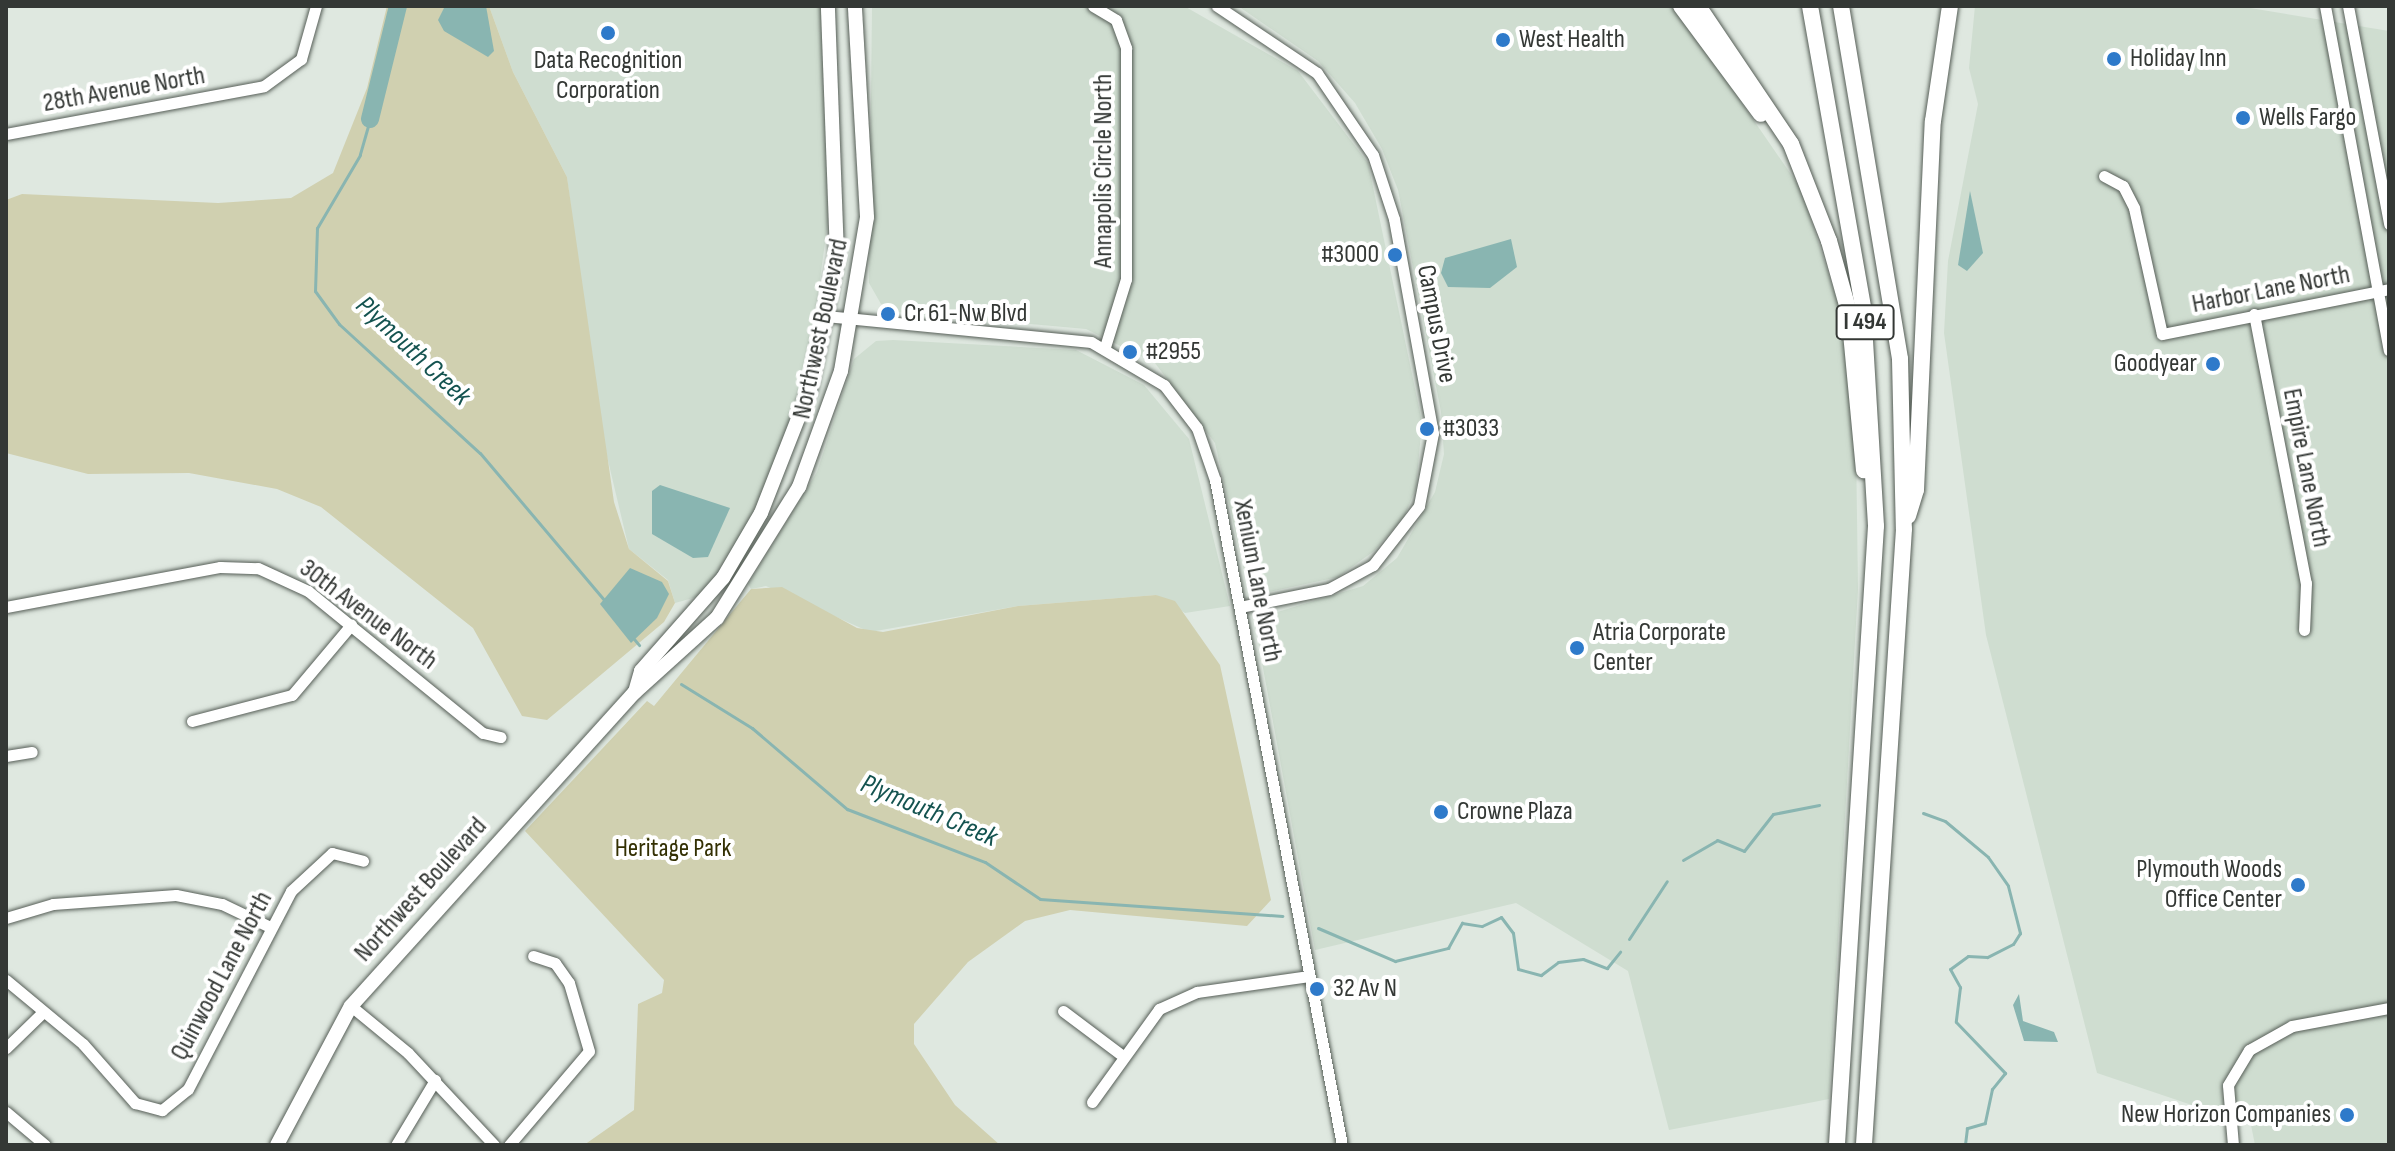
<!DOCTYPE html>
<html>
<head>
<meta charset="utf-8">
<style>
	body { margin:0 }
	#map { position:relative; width:2395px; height:1151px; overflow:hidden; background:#dfe8e0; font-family:"Sofia Sans Condensed",sans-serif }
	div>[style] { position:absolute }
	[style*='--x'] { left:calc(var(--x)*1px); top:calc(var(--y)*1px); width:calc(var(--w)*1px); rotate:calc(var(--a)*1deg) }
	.built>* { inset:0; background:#cfddd0 }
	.green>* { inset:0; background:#d0d0b0 }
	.water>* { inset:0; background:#89b5b1 }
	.stream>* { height:3px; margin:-1.5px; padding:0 1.5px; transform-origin:1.5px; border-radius:1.5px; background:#89b5b1 }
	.river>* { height:18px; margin:-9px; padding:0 9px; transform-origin:9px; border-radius:9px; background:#89b5b1 }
	.roads { filter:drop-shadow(0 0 2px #565e57) drop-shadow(0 0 2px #565e57) }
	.minor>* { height:11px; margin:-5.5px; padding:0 5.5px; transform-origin:5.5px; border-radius:5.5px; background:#fff }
	.major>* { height:14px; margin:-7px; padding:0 7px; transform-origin:7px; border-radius:7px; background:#fff }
	.highway>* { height:16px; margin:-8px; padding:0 8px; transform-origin:8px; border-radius:8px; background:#fff }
	.dots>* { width:22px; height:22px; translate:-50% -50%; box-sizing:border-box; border:4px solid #fff; border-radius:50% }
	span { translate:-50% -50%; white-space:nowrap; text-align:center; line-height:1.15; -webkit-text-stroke:8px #fff; paint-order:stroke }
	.shield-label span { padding:2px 6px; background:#fff; border:2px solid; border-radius:6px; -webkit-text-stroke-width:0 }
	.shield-label { font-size:24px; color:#343835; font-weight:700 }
	.poi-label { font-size:26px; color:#343835 }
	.left { translate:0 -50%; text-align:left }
	.right { translate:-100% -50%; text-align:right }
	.street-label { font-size:26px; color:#343835 }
	.park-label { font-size:26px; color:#333003 }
	.water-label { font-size:28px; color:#145350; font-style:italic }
	.frame { position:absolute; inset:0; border:8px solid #343835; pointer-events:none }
</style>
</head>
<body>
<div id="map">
	<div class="built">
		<i style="clip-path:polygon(489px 6px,823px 6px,828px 221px,804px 394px,749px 527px,704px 595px,675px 603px,668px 580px,629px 549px,596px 410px,567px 177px,513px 72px)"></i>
		<i style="clip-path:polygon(872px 6px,1184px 6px,1298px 71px,1368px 163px,1422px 422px,1416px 488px,1404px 517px,1374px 551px,1338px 577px,1250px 596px,1215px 443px,1155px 363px,1086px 329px,896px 312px,881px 304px,869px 283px)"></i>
		<i style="clip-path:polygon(1238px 6px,1675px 6px,1801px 189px,1844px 322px,1856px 443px,1858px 589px,1829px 1099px,1669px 1130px,1628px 971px,1516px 903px,1315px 950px,1254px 619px,1363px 586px,1397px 558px,1435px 492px,1444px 454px,1441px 412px,1398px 190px,1382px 149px,1355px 103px,1318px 61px)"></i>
		<i style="clip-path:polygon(1975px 6px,2238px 6px,2389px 31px,2389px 1145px,2255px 1145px,2251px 1125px,2097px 1073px,1986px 635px,1944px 333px,1948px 261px,1978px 104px,1969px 68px)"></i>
		<i style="clip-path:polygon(893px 340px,1076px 350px,1144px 385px,1189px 439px,1230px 606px,1185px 613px,1156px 595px,1018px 606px,870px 632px,766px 586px,751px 589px,748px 584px,817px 472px,854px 359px,876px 341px)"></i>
	</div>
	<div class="green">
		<i style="clip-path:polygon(387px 6px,489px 6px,513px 72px,567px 177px,614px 502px,629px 549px,668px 581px,675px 603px,664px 622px,547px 720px,522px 716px,473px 628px,321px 507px,277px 489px,189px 473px,88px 474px,6px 453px,6px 200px,22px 194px,218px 203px,291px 198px,333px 173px,367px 88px)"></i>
		<i style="clip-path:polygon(782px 587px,857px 628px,883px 632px,1018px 606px,1156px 595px,1175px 601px,1220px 665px,1271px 900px,1247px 926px,1070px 910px,1025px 921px,968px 962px,914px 1024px,914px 1044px,955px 1105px,1000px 1145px,584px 1145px,634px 1110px,638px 1004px,662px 993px,664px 980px,525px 831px,647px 701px,654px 706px,751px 589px)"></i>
	</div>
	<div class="water">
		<i style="clip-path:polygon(445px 6px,486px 6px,494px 51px,488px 57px,444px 31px,438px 20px)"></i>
		<i style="clip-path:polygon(1970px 191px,1983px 253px,1967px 271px,1958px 265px)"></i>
		<i style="clip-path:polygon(1511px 239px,1517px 267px,1490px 288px,1448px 287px,1441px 273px,1445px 258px)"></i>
		<i style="clip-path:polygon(660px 485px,730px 508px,708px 557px,693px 558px,652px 534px,652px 491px)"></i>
		<i style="clip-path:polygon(630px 568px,662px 582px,669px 594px,657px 618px,631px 643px,600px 604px)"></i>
		<i style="clip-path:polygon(2019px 994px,2023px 1021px,2054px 1032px,2058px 1042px,2024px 1041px,2013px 1005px)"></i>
	</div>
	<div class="stream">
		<i style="--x:370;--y:119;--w:37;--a:106"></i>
		<i style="--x:360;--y:155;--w:85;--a:120.5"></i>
		<i style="--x:317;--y:228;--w:63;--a:91.8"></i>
		<i style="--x:315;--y:291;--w:41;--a:54"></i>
		<i style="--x:339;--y:324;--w:191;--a:42.5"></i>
		<i style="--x:480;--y:453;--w:194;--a:49.8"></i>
		<i style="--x:634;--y:639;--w:8;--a:50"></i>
		<i style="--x:681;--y:684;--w:84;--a:31.8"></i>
		<i style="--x:752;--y:728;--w:125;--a:40.5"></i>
		<i style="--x:847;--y:809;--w:148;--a:21"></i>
		<i style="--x:985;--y:862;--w:66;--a:33.9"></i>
		<i style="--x:1040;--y:899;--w:243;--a:4"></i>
		<i style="--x:1923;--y:813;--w:23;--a:20"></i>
		<i style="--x:1945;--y:821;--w:56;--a:39.9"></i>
		<i style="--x:1988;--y:857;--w:35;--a:55"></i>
		<i style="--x:2008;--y:886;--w:49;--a:75.7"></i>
		<i style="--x:2020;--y:933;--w:13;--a:122"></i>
		<i style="--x:2013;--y:944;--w:29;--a:153"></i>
		<i style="--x:1987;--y:957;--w:19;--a:-177"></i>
		<i style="--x:1968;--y:956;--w:22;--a:144"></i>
		<i style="--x:1950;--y:969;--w:21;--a:61"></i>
		<i style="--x:1960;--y:987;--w:35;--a:97"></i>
		<i style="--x:1956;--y:1022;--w:71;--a:46.1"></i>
		<i style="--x:2005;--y:1073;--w:21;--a:129"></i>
		<i style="--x:1992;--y:1089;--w:35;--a:102"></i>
		<i style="--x:1985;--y:1123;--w:19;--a:164"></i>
		<i style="--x:1967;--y:1128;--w:17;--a:97"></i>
		<i style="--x:1683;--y:860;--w:39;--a:-30"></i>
		<i style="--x:1717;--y:840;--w:29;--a:22"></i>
		<i style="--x:1744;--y:851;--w:47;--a:-51.9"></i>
		<i style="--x:1773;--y:814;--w:47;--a:-11.1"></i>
		<i style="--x:1318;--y:928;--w:84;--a:23.2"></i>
		<i style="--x:1395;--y:961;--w:55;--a:-13.8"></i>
		<i style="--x:1448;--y:948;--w:29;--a:-61"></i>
		<i style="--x:1462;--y:923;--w:20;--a:9"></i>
		<i style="--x:1482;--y:926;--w:21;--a:-25"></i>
		<i style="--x:1501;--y:917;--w:20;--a:53"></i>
		<i style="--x:1513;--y:933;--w:36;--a:82"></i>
		<i style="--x:1518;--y:969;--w:24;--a:15"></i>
		<i style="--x:1541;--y:975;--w:21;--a:-37"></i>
		<i style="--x:1558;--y:962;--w:25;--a:-7"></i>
		<i style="--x:1583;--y:959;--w:26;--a:21"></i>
		<i style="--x:1607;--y:968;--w:21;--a:-51"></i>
		<i style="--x:1629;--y:939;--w:69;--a:-56.8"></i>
	</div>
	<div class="river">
		<i style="--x:370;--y:119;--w:116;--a:-76.1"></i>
	</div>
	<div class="roads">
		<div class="minor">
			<i style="--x:1093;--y:6;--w:27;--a:31"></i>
			<i style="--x:1116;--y:20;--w:30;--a:70"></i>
			<i style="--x:1126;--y:48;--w:231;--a:90"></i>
			<i style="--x:1126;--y:279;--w:71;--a:107.2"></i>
			<i style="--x:1217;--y:6;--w:120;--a:33.8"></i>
			<i style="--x:1317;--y:73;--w:99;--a:55.7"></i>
			<i style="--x:1373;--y:155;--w:67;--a:71.8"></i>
			<i style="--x:1394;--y:219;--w:218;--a:79.7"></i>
			<i style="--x:1433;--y:433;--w:74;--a:100.9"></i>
			<i style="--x:1419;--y:506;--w:75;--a:127.9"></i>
			<i style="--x:1373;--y:565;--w:50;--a:151.4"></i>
			<i style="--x:1329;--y:589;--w:91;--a:168.6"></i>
			<i style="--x:2325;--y:6;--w:350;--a:79.5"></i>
			<i style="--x:2348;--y:6;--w:222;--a:79.3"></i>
			<i style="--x:6;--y:134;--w:262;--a:-10.5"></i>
			<i style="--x:264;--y:86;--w:46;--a:-36.1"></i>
			<i style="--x:301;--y:59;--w:55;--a:-74.2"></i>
			<i style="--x:2104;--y:176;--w:21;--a:28"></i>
			<i style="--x:2123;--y:186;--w:25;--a:63"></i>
			<i style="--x:2134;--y:208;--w:129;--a:77.5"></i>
			<i style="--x:2162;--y:334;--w:231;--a:-11.2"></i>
			<i style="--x:2254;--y:314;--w:274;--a:79.1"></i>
			<i style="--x:2306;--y:583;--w:47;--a:92.4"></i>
			<i style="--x:826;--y:316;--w:266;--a:5.6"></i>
			<i style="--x:1091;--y:342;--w:85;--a:30.5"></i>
			<i style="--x:1164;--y:385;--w:54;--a:52.5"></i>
			<i style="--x:1197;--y:428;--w:55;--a:70.9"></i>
			<i style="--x:1215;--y:480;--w:677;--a:79.19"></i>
			<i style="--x:6;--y:607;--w:218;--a:-10.6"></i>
			<i style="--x:220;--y:567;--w:38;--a:2"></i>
			<i style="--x:258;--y:568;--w:55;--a:24.7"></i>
			<i style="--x:308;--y:591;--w:225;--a:39.1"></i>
			<i style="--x:483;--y:733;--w:18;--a:13"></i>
			<i style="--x:192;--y:721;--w:103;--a:-14.6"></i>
			<i style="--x:292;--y:695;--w:92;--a:-49.9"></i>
			<i style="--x:6;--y:756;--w:26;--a:-9"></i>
			<i style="--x:6;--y:918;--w:49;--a:-16.6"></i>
			<i style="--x:53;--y:904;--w:123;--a:-4.2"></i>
			<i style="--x:176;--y:895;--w:47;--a:11.1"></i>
			<i style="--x:222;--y:904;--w:51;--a:25.6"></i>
			<i style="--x:6;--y:980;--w:100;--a:39.7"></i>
			<i style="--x:83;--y:1044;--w:79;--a:48.6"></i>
			<i style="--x:135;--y:1103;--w:28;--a:15"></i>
			<i style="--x:162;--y:1110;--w:33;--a:-39"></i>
			<i style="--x:188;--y:1089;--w:223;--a:-62.5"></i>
			<i style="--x:291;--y:891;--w:56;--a:-42.8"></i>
			<i style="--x:332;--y:853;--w:32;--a:14"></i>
			<i style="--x:351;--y:1006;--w:74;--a:39.5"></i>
			<i style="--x:408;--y:1053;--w:126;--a:46.9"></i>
			<i style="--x:1063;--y:1011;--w:71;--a:37"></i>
			<i style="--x:6;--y:1048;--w:52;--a:-44.2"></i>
			<i style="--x:1092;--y:1102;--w:115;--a:-54.2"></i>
			<i style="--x:1159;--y:1009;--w:42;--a:-24.1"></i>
			<i style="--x:1197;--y:992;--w:113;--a:-8.1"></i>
			<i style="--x:6;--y:1112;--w:51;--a:40.2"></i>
			<i style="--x:396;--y:1145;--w:76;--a:-59"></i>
			<i style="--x:509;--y:1145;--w:123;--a:-49.6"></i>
			<i style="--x:589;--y:1051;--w:71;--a:-106.4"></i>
			<i style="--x:569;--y:983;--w:24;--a:-125"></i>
			<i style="--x:555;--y:963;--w:23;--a:-162"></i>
			<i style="--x:2233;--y:1145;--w:60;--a:-94.8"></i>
			<i style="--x:2228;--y:1085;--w:41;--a:-59"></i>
			<i style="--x:2249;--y:1050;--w:49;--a:-29.2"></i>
			<i style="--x:2292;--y:1026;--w:99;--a:-10.5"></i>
		</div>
		<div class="major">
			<i style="--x:635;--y:692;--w:22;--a:-74"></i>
			<i style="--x:641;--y:671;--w:124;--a:-48.6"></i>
			<i style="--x:723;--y:578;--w:75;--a:-59.7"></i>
			<i style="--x:761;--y:513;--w:134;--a:-68.6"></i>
			<i style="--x:810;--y:388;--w:136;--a:-78.5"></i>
			<i style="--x:837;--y:255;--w:249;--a:-92.1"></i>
			<i style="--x:277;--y:1145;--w:157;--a:-62"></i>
			<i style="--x:351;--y:1006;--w:423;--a:-47.9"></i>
			<i style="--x:635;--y:692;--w:110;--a:-42.1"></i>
			<i style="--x:717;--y:618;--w:155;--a:-58"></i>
			<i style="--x:799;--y:487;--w:123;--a:-70.1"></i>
			<i style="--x:841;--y:371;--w:156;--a:-80.4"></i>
			<i style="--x:867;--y:217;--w:211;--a:-93.3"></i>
		</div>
		<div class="highway">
			<i style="--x:1681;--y:6;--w:134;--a:53.5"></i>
			<i style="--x:1698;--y:6;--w:166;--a:56"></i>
			<i style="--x:1791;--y:144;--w:104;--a:68.6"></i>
			<i style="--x:1829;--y:241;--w:74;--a:74.3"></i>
			<i style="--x:1849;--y:312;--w:159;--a:84.6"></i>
			<i style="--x:1810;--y:6;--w:306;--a:80"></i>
			<i style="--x:1863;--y:307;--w:219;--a:86.6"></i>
			<i style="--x:1876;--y:526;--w:620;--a:93.61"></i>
			<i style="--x:1841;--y:6;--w:358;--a:80.5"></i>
			<i style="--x:1900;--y:359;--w:170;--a:88.7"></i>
			<i style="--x:1904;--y:529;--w:617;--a:93.72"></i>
			<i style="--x:1908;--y:516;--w:27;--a:-73"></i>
			<i style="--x:1916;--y:490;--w:369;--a:-87.4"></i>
			<i style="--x:1933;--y:121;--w:116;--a:-81.6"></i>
		</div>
	</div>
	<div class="dots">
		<i style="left:608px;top:33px;background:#2e7aca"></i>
		<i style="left:1503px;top:40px;background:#2e7aca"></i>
		<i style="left:2114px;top:59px;background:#2e7aca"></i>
		<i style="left:2243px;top:118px;background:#2e7aca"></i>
		<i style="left:1395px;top:255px;background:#2e7aca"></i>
		<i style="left:888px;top:314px;background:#2e7aca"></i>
		<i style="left:1130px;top:352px;background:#2e7aca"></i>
		<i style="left:2213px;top:364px;background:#2e7aca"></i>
		<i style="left:1427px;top:429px;background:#2e7aca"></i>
		<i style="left:1577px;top:648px;background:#2e7aca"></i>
		<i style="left:1441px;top:812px;background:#2e7aca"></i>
		<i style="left:2298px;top:885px;background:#2e7aca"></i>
		<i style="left:1317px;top:989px;background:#2e7aca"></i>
		<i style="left:2347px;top:1115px;background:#2e7aca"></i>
	</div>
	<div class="shield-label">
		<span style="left:1865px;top:322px">I 494</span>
	</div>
	<div class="poi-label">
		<span class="left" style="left:1519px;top:40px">West Health</span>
		<span class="left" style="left:2130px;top:59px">Holiday Inn</span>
		<span style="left:608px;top:76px">Data Recognition<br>Corporation</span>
		<span class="left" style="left:2259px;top:118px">Wells Fargo</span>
		<span class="right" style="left:1379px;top:255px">#3000</span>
		<span class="left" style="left:904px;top:314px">Cr 61-Nw Blvd</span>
		<span class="left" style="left:1146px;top:352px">#2955</span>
		<span class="right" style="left:2197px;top:364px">Goodyear</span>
		<span class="left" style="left:1443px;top:429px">#3033</span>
		<span class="left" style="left:1593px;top:648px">Atria Corporate<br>Center</span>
		<span class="left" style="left:1457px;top:812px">Crowne Plaza</span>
		<span class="right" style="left:2282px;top:885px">Plymouth Woods<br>Office Center</span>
		<span class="left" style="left:1333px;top:989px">32 Av N</span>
		<span class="right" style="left:2331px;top:1115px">New Horizon Companies</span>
	</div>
	<div class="street-label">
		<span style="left:124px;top:90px;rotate:-10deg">28th Avenue North</span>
		<span style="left:1104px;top:171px;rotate:-90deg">Annapolis Circle North</span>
		<span style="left:2271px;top:290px;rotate:-11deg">Harbor Lane North</span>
		<span style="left:1436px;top:324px;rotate:79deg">Campus Drive</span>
		<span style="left:821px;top:329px;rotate:-78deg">Northwest Boulevard</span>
		<span style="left:2306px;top:468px;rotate:79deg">Empire Lane North</span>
		<span style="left:1257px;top:581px;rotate:79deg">Xenium Lane North</span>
		<span style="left:368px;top:615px;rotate:37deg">30th Avenue North</span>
		<span style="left:421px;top:890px;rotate:-48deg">Northwest Boulevard</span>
		<span style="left:222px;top:976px;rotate:-62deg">Quinwood Lane North</span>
	</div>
	<div class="park-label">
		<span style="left:673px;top:849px">Heritage Park</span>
	</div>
	<div class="water-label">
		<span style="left:413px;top:351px;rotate:43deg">Plymouth Creek</span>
		<span style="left:929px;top:811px;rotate:23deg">Plymouth Creek</span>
	</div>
	<div class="frame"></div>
</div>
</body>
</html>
